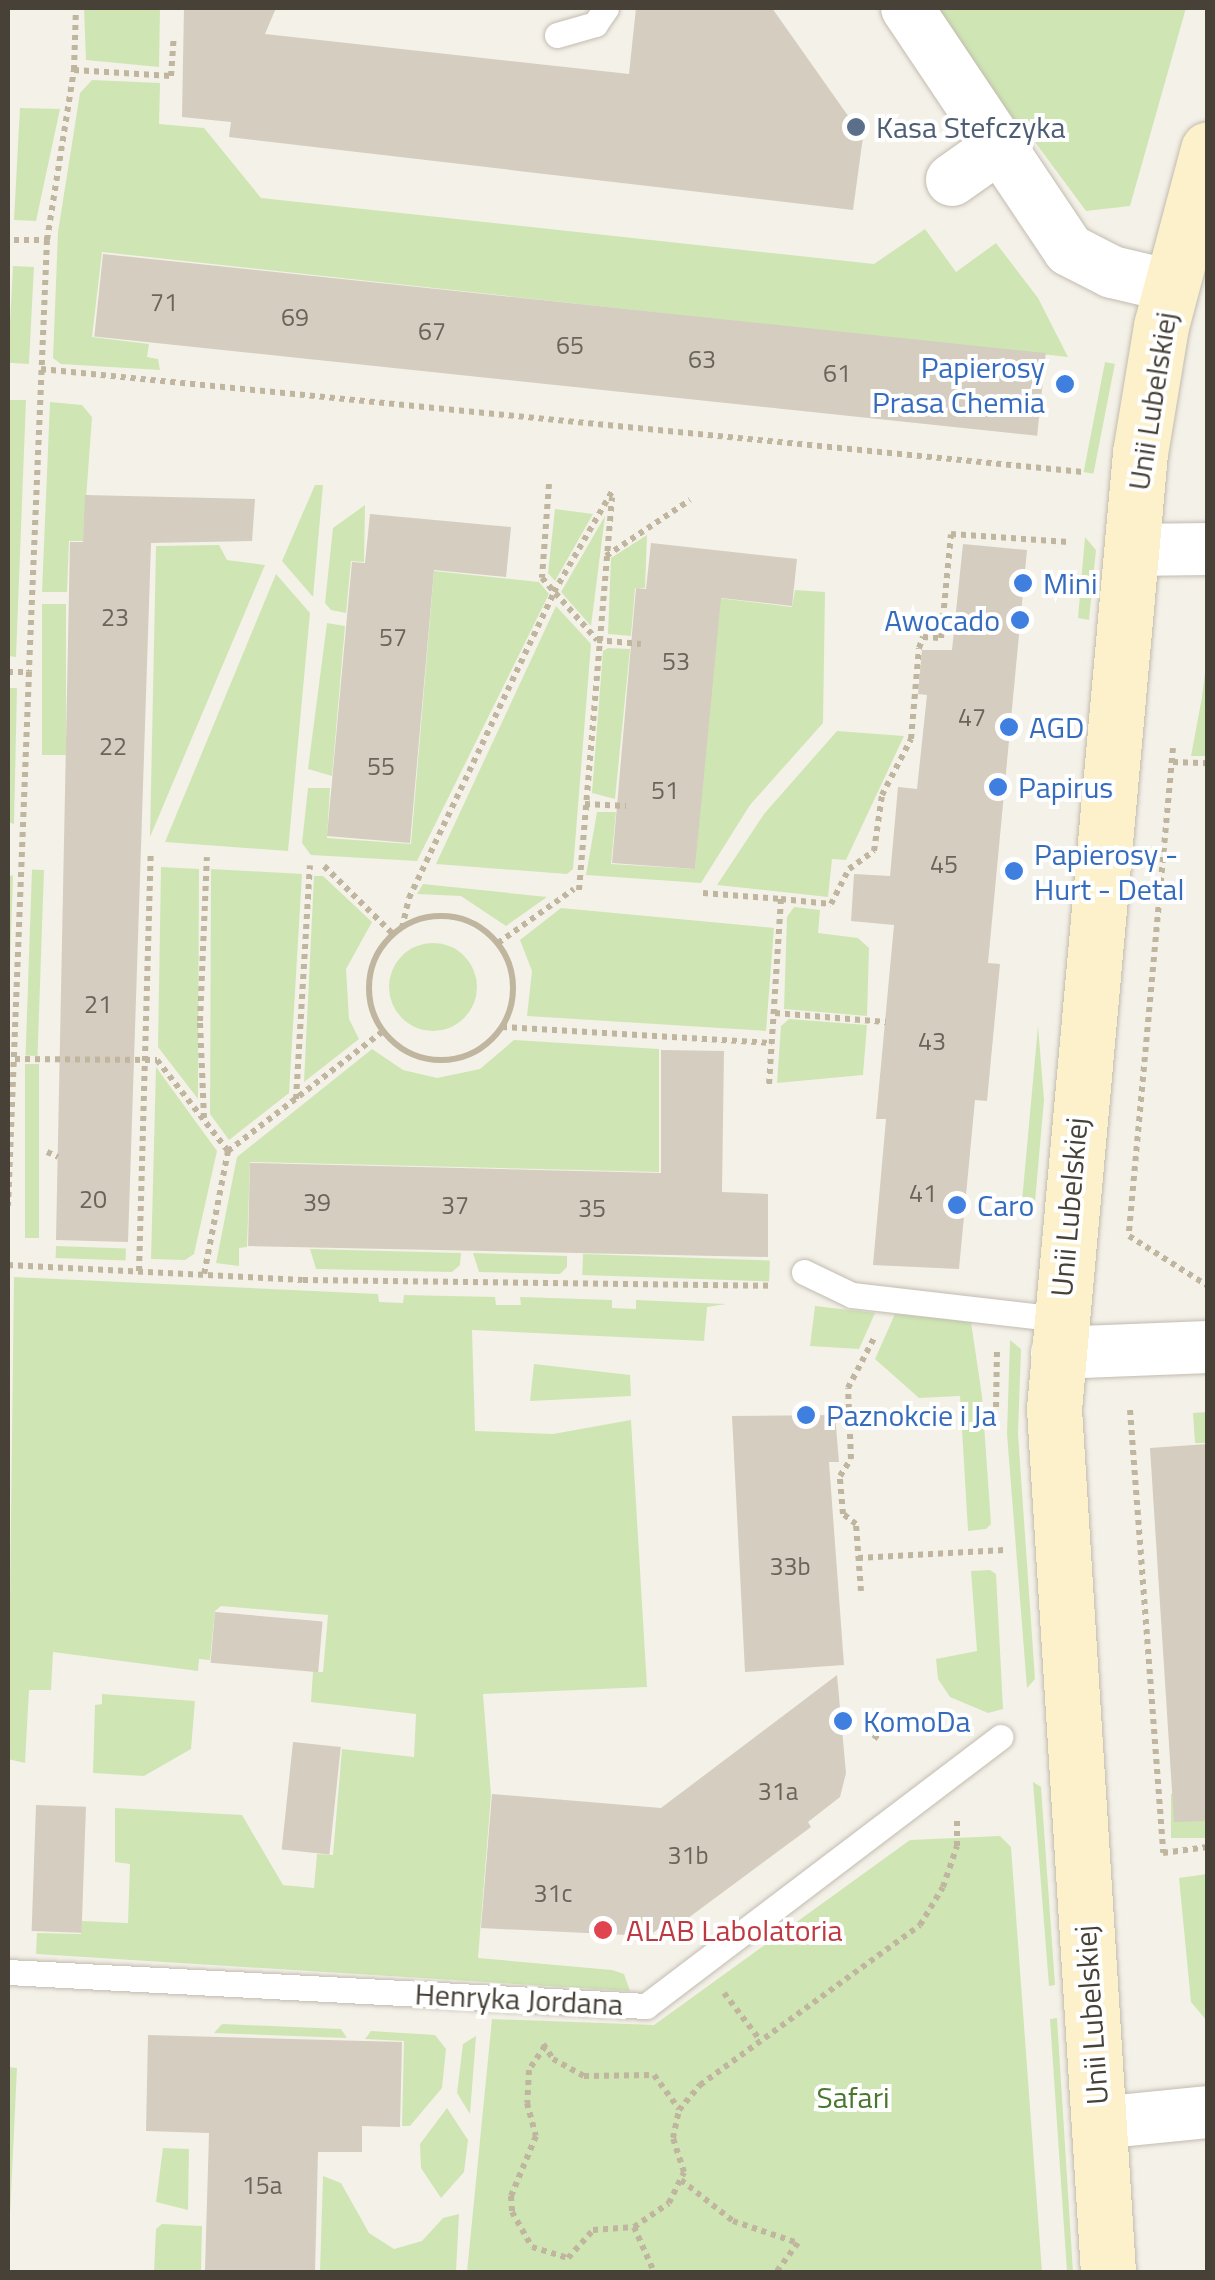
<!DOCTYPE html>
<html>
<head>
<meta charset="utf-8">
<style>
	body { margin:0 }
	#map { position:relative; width:1215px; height:2280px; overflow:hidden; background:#f4f1e9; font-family:"Titillium Web",sans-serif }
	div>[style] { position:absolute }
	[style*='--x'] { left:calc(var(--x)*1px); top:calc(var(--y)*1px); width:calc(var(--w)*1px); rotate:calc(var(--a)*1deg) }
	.green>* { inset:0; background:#cfe6b4; transform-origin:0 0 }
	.round { border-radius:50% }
	.building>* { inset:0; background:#d5cdbf; transform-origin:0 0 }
	.path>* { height:6px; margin-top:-3px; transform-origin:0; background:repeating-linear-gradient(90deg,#c0b59e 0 5px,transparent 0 10px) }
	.path>.ring { margin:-3px; padding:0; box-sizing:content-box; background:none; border:6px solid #c0b59e; border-radius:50% }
	.roads { filter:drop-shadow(0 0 2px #c2bcaf) drop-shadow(0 0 2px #c2bcaf) }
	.lane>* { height:25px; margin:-12.5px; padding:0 12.5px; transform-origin:12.5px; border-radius:12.5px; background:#fff }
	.street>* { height:52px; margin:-26px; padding:0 26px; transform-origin:26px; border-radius:26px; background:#fff }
	.secondary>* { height:55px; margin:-27.5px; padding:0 27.5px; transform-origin:27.5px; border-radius:27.5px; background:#fcf1cb }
	.dots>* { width:28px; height:28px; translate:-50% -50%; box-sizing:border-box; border:5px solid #fff; border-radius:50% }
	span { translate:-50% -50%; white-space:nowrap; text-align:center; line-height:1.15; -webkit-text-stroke:8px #fff; paint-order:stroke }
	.number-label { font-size:25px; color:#6a645a }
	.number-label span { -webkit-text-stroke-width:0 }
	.service-label { font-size:30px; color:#4e5e75 }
	.left { translate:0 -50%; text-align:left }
	.shop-label { font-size:30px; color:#366cbe }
	.right { translate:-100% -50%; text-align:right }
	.street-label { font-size:30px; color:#474138 }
	.health-label { font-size:30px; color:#be3a42 }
	.park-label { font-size:30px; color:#48772d }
	.frame { position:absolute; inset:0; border:10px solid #474138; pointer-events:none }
</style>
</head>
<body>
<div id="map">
	<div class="green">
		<i style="clip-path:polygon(84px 8px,160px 8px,159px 67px,86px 60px)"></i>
		<i style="clip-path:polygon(930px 8px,1186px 8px,1130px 206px,1086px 211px,1026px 130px,1018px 135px)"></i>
		<i style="clip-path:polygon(92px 80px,160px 83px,159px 124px,204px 128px,261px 198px,874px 264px,925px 229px,956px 272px,996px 243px,1038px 298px,1068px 357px,102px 252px,92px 337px,149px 344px,147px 357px,158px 359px,160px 370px,61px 364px,53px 358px,58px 232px,80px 93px)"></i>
		<i style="clip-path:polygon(20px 108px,60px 109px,36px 221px,14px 220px)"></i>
		<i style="left:13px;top:266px;width:21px;height:97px;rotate:3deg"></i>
		<i style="left:1105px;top:362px;width:10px;height:112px;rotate:11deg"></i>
		<i style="clip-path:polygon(8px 400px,26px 400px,16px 657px,8px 656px)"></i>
		<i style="clip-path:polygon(50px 402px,82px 405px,92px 417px,83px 541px,69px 541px,67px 592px,42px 592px)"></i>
		<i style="clip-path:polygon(315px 485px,323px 485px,313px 597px,282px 561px)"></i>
		<i style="clip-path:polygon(365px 505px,364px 562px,351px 561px,346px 613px,331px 610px,325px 603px,333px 528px)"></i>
		<i style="clip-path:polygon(555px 509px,593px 514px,555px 581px,548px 573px)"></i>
		<i style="clip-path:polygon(605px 516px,591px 626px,561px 592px)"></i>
		<i style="clip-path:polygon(647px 535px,645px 588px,635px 588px,631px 636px,608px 634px,611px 558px)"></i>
		<i style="clip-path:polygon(1085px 537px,1096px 550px,1089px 620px,1078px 618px)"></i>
		<i style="clip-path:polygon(219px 545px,227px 560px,265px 565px,150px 837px,156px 546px)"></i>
		<i style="clip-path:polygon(434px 571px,539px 582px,549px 594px,417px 861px,311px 855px,302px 843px,308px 788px,330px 788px,327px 838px,411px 844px)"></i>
		<i style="clip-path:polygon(276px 574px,310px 613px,288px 851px,165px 842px)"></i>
		<i style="clip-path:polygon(795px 590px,825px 592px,823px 723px,750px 805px,701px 883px,586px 875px,597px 812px,616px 812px,611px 864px,695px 869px,718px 598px,792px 607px)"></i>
		<i style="left:42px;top:604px;width:24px;height:151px"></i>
		<i style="clip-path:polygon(556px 606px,591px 644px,573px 869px,567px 874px,436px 864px)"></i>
		<i style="clip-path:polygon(327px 623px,345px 626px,332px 776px,308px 769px)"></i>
		<i style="clip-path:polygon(608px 648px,630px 649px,615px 799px,592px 793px,603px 651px)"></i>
		<i style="clip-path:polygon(1207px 656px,1207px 756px,1191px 756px,1202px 697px)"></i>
		<i style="clip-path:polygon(8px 688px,17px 688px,14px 824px,8px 822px)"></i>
		<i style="clip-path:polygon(837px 731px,904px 736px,846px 860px,832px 859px,828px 897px,717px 885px,764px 814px)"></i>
		<i style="clip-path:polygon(161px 867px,199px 869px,198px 1099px,158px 1047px)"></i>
		<i style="clip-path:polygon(211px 869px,302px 874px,289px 1093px,229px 1140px,210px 1114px)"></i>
		<i style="left:44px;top:870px;width:186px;height:12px;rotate:92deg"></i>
		<i style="clip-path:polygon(13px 875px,8px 1029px,8px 877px)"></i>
		<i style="clip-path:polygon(314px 876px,323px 876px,372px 922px,346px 969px,349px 1019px,359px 1039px,304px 1082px)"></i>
		<i style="clip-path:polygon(423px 884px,547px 897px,506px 926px,461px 896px,417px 894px)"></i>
		<i style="clip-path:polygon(794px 907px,820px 910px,818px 933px,858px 938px,869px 948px,867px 1016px,784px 1009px,787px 917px)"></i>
		<i style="clip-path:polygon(561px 908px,774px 928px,766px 1031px,527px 1016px,532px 971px,520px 940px)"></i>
		<i class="round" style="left:389px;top:943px;width:88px;height:88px"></i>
		<i style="clip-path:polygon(789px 1019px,867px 1025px,863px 1075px,777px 1083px,781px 1026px)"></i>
		<i style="clip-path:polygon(1038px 1026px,1044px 1100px,1034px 1213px,1021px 1212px)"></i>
		<i style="clip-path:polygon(514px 1040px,659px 1049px,659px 1172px,250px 1162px,247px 1247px,239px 1248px,239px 1266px,216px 1263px,237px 1157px,372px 1049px,403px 1070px,437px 1078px,480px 1069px)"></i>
		<i style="left:25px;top:1064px;width:14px;height:174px"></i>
		<i style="clip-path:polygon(156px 1067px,217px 1151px,194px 1254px,185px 1260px,151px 1259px)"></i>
		<i style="left:56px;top:1246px;width:70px;height:12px;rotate:2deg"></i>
		<i style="clip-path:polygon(310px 1249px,461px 1253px,460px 1265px,452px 1272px,316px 1269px)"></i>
		<i style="clip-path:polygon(473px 1253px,567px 1256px,567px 1267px,560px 1274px,479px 1272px)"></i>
		<i style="left:583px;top:1254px;width:187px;height:21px;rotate:2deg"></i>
		<i style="clip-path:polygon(14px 1277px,378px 1294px,379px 1302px,403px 1303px,404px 1295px,495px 1297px,496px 1305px,521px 1305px,520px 1297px,612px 1300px,612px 1308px,636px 1309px,636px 1300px,726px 1304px,707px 1307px,704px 1341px,472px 1330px,475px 1431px,553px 1434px,631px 1420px,647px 1687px,483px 1694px,491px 1795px,478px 1958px,612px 1970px,624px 1974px,630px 1991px,36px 1954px,37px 1933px,81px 1934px,82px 1921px,128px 1923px,130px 1864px,115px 1862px,115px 1808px,242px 1815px,283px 1885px,314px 1888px,317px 1854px,333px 1855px,342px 1749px,414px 1757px,416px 1714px,311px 1702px,313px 1672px,323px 1672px,328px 1615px,221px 1606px,215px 1611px,210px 1660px,199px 1659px,198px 1671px,53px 1652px,51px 1690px,29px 1690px,25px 1763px,8px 1759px)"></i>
		<i style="clip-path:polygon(815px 1306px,875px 1313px,859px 1349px,810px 1346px)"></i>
		<i style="clip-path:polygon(895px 1314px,971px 1322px,982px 1396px,991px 1524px,986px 1529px,968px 1531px,960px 1396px,919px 1398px,875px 1359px)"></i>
		<i style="clip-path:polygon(1010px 1340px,1021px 1349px,1018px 1434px,1035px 1679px,1027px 1688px,1007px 1434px)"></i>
		<i style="clip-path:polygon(534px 1364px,630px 1375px,631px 1396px,530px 1401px)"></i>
		<i style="clip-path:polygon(1207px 1412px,1207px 1443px,1195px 1443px,1193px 1413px)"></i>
		<i style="clip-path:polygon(990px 1570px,996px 1574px,1003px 1709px,988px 1713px,950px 1697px,938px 1679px,936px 1659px,977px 1651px,971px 1571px)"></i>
		<i style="clip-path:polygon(102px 1694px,195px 1701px,191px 1749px,144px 1776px,93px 1773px,95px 1705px,102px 1704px)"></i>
		<i style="clip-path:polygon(1033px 1782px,1041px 1787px,1055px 1985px,1049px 1986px)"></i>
		<i style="left:1207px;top:1794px;width:44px;height:36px;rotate:90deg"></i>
		<i style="clip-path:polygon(1000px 1836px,1011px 1847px,1042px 2272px,467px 2272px,492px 2019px,654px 2025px,910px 1840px)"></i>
		<i style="clip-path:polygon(1207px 1874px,1208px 2021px,1207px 2021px,1191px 2002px,1179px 1878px)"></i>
		<i style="clip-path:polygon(1057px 2018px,1073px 2272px,1067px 2272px,1050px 2019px)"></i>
		<i style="clip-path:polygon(222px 2024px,341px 2029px,347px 2038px,214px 2033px)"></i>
		<i style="clip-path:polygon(371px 2031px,435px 2035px,446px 2049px,442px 2088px,410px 2126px,402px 2126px,404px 2041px,365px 2039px)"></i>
		<i style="clip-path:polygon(476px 2036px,470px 2114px,457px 2093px,463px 2044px)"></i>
		<i style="clip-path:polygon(8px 2067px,17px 2068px,8px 2257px)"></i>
		<i style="clip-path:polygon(447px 2108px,468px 2140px,464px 2172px,441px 2198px,421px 2168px,420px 2144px)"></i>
		<i style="clip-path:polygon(163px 2148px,189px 2149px,188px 2210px,156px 2202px)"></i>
		<i style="clip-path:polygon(323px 2176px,341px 2183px,369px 2233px,394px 2249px,422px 2241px,443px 2218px,459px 2214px,456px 2272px,320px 2272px)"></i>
		<i style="clip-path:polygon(162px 2224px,202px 2226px,201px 2271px,220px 2272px,154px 2272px,156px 2229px)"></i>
	</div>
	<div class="building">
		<i style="clip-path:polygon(184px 8px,276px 8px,265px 34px,629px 74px,636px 8px,772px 8px,863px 137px,853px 210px,229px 137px,231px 122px,182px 117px)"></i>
		<i style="left:103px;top:254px;width:948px;height:83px;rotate:6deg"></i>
		<i style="clip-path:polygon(85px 495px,255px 499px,252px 541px,151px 543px,128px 1242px,56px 1240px,70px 542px,83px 542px)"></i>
		<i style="clip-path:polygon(370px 514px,511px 527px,506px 577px,434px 570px,410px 843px,327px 836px,352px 562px,365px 563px)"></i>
		<i style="clip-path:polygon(651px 543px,797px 559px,792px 606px,721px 598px,695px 869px,612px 863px,636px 588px,646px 589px)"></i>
		<i style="clip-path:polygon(963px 544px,1027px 550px,988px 963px,1000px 964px,987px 1101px,975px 1100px,959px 1269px,873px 1265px,886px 1119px,876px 1119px,894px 925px,851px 921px,854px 874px,890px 876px,898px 787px,917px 789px,927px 695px,918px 694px,922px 650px,952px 650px)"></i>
		<i style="clip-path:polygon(661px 1050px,724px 1051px,722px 1192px,768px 1194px,768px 1257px,248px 1246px,250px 1163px,661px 1173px)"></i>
		<i style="clip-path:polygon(835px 1415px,839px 1462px,829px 1462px,844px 1665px,745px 1672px,732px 1416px)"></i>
		<i style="clip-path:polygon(1208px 1444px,1208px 1821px,1174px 1822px,1150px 1448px)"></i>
		<i style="left:215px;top:1612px;width:108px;height:51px;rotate:5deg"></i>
		<i style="clip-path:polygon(837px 1675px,846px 1773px,840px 1797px,808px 1822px,811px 1827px,672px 1930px,667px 1922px,649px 1936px,481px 1928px,492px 1794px,661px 1808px)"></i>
		<i style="left:293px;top:1742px;width:48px;height:108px;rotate:6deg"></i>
		<i style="left:36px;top:1805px;width:50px;height:126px;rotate:2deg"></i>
		<i style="clip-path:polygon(148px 2035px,402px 2042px,400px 2127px,362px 2126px,362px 2152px,318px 2152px,315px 2272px,205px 2270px,209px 2133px,146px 2131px)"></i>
	</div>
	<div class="path">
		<i style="--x:74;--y:70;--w:97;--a:3.5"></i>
		<i style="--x:171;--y:76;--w:39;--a:-86"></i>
		<i style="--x:882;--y:122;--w:9;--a:58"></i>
		<i style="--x:14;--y:240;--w:33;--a:0"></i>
		<i style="--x:47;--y:240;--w:432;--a:92.4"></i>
		<i style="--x:47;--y:240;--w:172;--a:-81"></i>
		<i style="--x:74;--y:70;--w:62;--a:-88.2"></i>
		<i style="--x:41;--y:369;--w:1047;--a:5.65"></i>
		<i style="--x:549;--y:484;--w:94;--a:94.3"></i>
		<i style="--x:542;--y:578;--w:83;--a:48.4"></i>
		<i style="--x:597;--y:640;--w:44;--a:5.2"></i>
		<i style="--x:606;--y:556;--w:101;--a:-33.7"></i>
		<i style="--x:8;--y:672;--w:21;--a:0"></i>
		<i style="--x:29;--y:672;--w:534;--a:92.25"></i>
		<i style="--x:1173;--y:748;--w:490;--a:95.2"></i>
		<i style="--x:1129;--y:1236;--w:93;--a:32.3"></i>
		<i style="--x:1173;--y:762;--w:35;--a:2"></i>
		<i style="--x:585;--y:804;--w:41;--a:2.8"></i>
		<i style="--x:324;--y:866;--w:97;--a:44.6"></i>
		<i style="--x:579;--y:890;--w:394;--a:-85.2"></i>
		<i style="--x:703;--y:893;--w:78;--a:4.4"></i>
		<i style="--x:781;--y:899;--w:186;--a:93.7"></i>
		<i style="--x:781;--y:899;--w:50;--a:5.7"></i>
		<i style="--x:831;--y:904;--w:39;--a:-63"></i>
		<i style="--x:849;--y:869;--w:31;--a:-36"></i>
		<i style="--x:874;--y:851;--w:57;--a:-81.9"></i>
		<i style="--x:882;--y:795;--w:63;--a:-62.6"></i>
		<i style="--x:911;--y:739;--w:91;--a:-85"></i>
		<i style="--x:919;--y:648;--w:12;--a:-70"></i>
		<i style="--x:923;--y:637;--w:18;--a:3"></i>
		<i style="--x:941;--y:638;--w:104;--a:-84.5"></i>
		<i style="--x:951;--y:534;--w:118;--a:3.9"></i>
		<i class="ring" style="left:369px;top:916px;width:138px;height:138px"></i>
		<i style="--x:402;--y:928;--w:31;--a:-77"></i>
		<i style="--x:409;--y:898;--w:339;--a:-64.6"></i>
		<i style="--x:554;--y:592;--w:118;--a:-60"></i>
		<i style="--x:498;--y:943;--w:93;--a:-35.4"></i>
		<i style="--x:775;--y:1013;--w:111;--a:4.6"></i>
		<i style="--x:502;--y:1027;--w:270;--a:3.4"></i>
		<i style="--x:15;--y:1059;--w:142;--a:0.4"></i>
		<i style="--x:157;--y:1060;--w:115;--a:52"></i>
		<i style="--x:228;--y:1151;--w:125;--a:101"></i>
		<i style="--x:296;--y:1099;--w:234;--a:-86.6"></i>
		<i style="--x:204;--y:1118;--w:97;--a:-92.4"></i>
		<i style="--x:200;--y:1021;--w:164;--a:-87.6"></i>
		<i style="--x:228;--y:1151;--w:196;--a:-37.7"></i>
		<i style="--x:47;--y:1152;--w:12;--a:24"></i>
		<i style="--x:8;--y:1265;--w:295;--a:2.9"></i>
		<i style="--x:303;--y:1280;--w:467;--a:0.7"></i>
		<i style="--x:139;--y:1271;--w:417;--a:-88.4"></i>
		<i style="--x:996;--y:1407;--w:58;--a:-89"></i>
		<i style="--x:1130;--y:1410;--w:444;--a:85.7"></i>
		<i style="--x:1163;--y:1853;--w:45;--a:-7.6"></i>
		<i style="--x:849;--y:1423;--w:16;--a:-4"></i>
		<i style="--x:858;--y:1558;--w:147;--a:-3.1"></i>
		<i style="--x:861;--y:1591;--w:67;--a:-94.3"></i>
		<i style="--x:856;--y:1524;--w:16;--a:-142"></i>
		<i style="--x:843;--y:1514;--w:38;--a:-95"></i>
		<i style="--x:840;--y:1476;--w:20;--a:-57"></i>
		<i style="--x:851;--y:1459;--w:71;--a:-92.4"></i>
		<i style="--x:848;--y:1388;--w:56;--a:-62.5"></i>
		<i style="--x:874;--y:1739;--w:6;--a:-51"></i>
		<i style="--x:724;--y:1993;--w:59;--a:52.5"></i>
		<i style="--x:543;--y:2044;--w:18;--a:56"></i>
		<i style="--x:553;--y:2059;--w:35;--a:29"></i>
		<i style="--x:584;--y:2076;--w:70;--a:-0.8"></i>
		<i style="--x:654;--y:2075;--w:42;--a:53.7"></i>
		<i style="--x:545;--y:2046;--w:29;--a:124"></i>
		<i style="--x:529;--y:2070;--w:33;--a:93"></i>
		<i style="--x:527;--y:2103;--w:34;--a:75"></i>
		<i style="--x:536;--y:2136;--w:65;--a:112.6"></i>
		<i style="--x:511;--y:2196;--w:16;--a:86"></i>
		<i style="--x:512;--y:2212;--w:40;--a:60.3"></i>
		<i style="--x:532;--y:2247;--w:38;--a:17"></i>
		<i style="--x:568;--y:2258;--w:38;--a:-48"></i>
		<i style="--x:593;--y:2230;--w:41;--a:-4.2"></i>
		<i style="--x:634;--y:2227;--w:42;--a:-34.4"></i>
		<i style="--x:669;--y:2203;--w:34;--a:-64"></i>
		<i style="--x:684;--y:2172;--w:36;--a:-108"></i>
		<i style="--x:673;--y:2138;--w:29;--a:-78"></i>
		<i style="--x:679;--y:2110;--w:33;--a:-50"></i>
		<i style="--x:700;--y:2085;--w:272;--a:-36"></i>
		<i style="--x:920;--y:1925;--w:44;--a:-58.8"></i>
		<i style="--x:943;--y:1887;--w:43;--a:-71.1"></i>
		<i style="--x:957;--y:1846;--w:27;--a:-90"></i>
		<i style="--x:681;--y:2180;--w:66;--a:38.3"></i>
		<i style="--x:733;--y:2221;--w:69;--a:18.7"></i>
		<i style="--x:798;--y:2243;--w:36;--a:127"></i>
		<i style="--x:634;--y:2227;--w:49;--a:66"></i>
	</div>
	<div class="roads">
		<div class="lane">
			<i style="--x:557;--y:35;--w:40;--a:-16"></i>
			<i style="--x:595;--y:24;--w:19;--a:-55"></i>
			<i style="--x:804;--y:1272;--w:53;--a:25.6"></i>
			<i style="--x:852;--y:1295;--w:208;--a:6.6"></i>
			<i style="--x:8;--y:1972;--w:639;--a:3.05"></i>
			<i style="--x:646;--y:2006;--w:445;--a:-37.2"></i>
		</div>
		<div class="street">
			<i style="--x:907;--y:8;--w:291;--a:56.2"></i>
			<i style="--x:1069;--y:250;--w:48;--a:27.1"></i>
			<i style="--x:1112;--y:272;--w:61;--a:13.3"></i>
			<i style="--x:952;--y:180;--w:62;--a:-35.2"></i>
			<i style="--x:1131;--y:550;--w:77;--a:-0.7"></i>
			<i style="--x:1057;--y:1353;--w:151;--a:-2.3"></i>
			<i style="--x:1098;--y:2123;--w:111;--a:-5.7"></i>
		</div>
		<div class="secondary">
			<i style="--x:1108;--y:2272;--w:865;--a:-93.58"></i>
			<i style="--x:1054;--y:1409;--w:960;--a:-84.86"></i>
			<i style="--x:1140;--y:453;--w:129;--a:-80.6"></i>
			<i style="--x:1161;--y:326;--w:183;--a:-75.1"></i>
		</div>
	</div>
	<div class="dots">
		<i style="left:856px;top:127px;background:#5c6f8a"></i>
		<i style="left:1065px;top:384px;background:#3f7fe0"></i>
		<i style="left:1023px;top:583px;background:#3f7fe0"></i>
		<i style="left:1020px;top:620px;background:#3f7fe0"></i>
		<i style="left:1009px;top:727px;background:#3f7fe0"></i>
		<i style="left:998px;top:787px;background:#3f7fe0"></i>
		<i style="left:1014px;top:871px;background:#3f7fe0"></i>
		<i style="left:957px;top:1205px;background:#3f7fe0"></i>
		<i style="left:806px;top:1415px;background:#3f7fe0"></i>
		<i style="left:843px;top:1721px;background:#3f7fe0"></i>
		<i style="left:603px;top:1930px;background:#e0444e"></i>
	</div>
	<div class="number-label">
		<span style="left:164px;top:302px">71</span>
		<span style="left:295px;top:317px">69</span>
		<span style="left:432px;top:331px">67</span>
		<span style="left:570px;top:345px">65</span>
		<span style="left:702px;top:359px">63</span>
		<span style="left:837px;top:373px">61</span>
		<span style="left:115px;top:617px">23</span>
		<span style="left:393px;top:637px">57</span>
		<span style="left:676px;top:661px">53</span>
		<span style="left:972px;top:717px">47</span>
		<span style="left:113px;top:746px">22</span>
		<span style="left:381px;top:766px">55</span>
		<span style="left:665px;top:790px">51</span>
		<span style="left:944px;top:864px">45</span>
		<span style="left:98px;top:1004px">21</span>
		<span style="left:932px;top:1041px">43</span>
		<span style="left:923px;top:1193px">41</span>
		<span style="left:93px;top:1199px">20</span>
		<span style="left:317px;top:1202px">39</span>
		<span style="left:455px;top:1205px">37</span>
		<span style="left:592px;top:1208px">35</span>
		<span style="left:790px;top:1566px">33b</span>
		<span style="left:778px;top:1791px">31a</span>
		<span style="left:688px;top:1855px">31b</span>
		<span style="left:553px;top:1893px">31c</span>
		<span style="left:262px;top:2185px">15a</span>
	</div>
	<div class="service-label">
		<span class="left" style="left:876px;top:127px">Kasa Stefczyka</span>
	</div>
	<div class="shop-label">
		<span class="right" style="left:1045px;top:384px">Papierosy<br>Prasa Chemia</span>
		<span class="left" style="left:1043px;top:583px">Mini</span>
		<span class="right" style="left:1000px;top:620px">Awocado</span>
		<span class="left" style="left:1029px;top:727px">AGD</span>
		<span class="left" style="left:1018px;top:787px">Papirus</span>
		<span class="left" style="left:1034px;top:871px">Papierosy -<br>Hurt - Detal</span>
		<span class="left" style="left:977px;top:1205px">Caro</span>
		<span class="left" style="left:826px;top:1415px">Paznokcie i Ja</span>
		<span class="left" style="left:863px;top:1721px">KomoDa</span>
	</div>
	<div class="street-label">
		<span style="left:1152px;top:401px;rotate:-81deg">Unii Lubelskiej</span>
		<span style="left:1069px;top:1207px;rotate:-85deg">Unii Lubelskiej</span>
		<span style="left:519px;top:1999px;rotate:3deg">Henryka Jordana</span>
		<span style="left:1091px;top:2015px;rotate:-94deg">Unii Lubelskiej</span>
	</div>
	<div class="health-label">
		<span class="left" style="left:626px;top:1930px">ALAB Labolatoria</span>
	</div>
	<div class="park-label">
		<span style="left:853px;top:2097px">Safari</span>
	</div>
	<div class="frame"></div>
</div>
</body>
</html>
